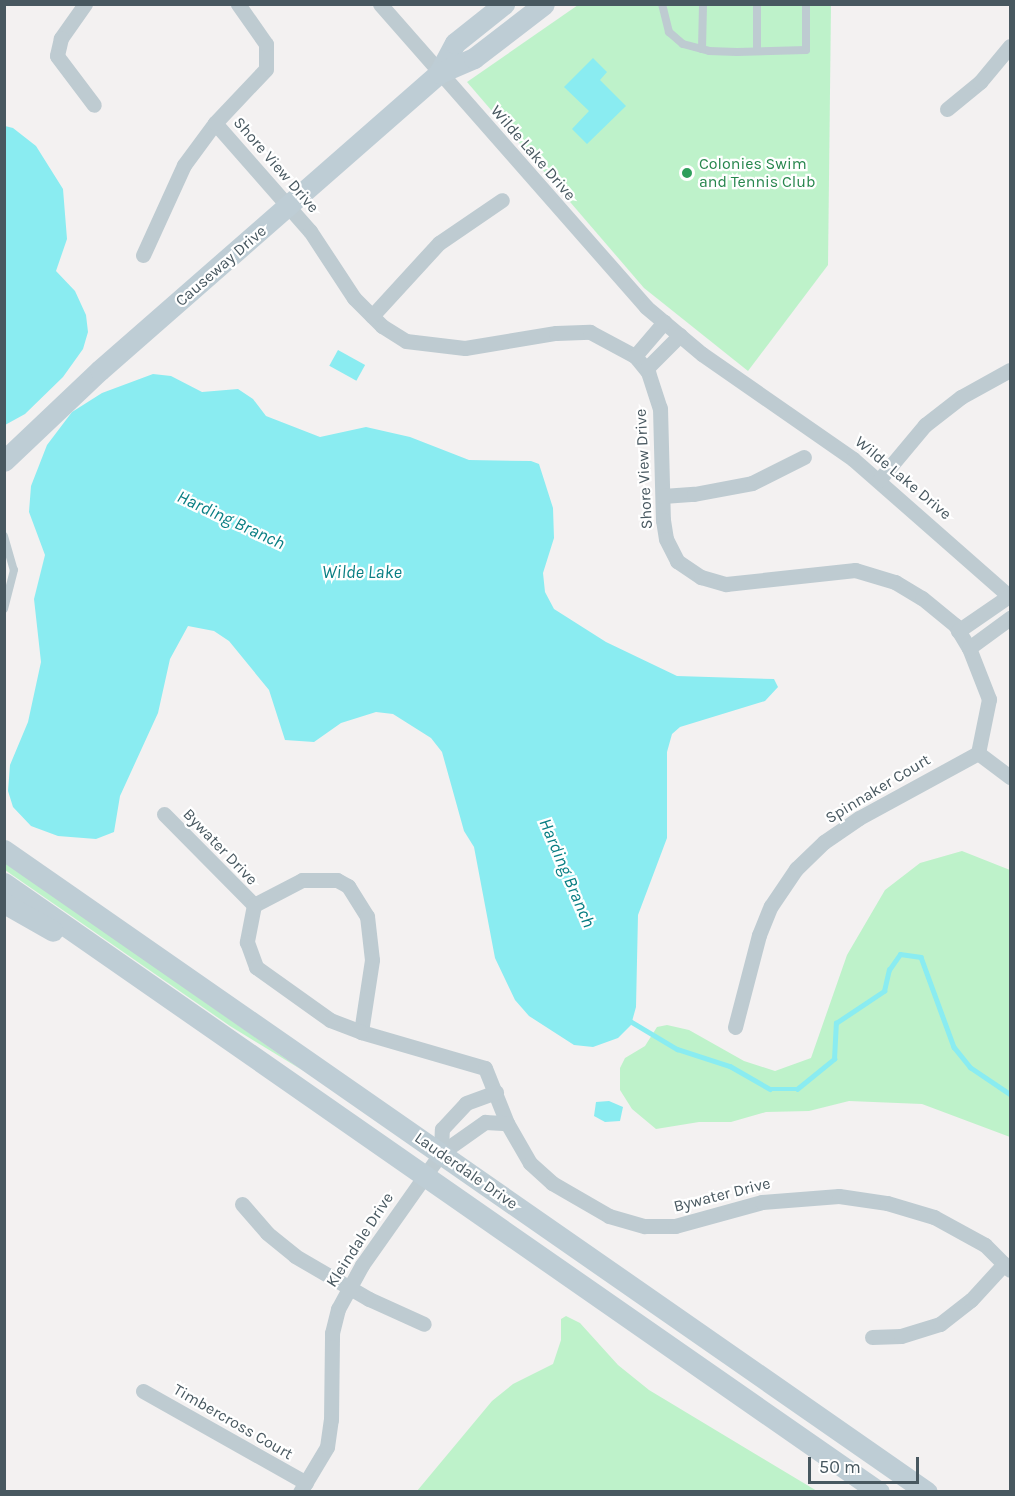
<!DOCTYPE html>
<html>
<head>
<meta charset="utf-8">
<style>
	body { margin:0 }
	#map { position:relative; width:1015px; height:1496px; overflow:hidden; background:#f3f1f1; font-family:Karla,sans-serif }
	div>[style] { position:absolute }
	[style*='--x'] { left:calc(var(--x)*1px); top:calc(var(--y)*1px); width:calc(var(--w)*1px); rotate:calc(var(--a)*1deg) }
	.green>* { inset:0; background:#bef2ca }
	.water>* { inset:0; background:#8aecf1; transform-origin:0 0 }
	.stream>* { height:4.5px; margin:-2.25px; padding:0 2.25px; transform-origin:2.25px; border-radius:2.25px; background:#8aecf1 }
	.lane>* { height:8px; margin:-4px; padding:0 4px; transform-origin:4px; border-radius:4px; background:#becbd1 }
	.street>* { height:15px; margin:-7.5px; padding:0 7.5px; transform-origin:7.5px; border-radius:7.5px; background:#becbd1 }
	.secondary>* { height:21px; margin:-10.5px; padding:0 10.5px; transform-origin:10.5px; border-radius:10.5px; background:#becdd5 }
	.dots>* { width:16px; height:16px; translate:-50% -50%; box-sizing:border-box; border:3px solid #fff; border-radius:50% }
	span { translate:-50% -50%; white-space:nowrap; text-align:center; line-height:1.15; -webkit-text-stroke:4.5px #fff; paint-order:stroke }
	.street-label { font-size:16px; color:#485860 }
	.leisure-label { font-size:16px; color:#27864d }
	.left { translate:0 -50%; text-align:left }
	.water-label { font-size:18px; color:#097e83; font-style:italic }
	.frame { position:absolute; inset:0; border:6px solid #485860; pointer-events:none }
	.scale { position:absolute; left:808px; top:1457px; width:111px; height:27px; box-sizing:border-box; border:3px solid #485860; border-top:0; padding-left:8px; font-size:18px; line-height:21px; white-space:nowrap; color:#485860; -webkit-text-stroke:4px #fff; paint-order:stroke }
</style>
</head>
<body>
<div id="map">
	<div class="green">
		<i style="clip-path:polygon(578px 5px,831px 5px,828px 265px,748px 371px,644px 288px,467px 82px)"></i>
		<i style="clip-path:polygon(962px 851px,1010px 870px,1010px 1137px,922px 1104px,849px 1101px,809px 1111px,766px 1112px,731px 1122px,699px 1122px,656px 1129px,632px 1109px,620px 1090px,620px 1068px,625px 1058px,645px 1046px,657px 1027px,667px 1025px,689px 1030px,744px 1061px,775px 1071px,811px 1058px,847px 955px,885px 890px,920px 863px)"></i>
		<i style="clip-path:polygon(4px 861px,302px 1070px,230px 1026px,5px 870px)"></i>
		<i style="clip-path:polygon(566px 1316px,580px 1323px,618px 1365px,649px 1390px,817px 1491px,417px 1491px,492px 1401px,513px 1384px,553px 1364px,561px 1340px,561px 1319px)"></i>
	</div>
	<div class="water">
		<i style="clip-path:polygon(593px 58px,607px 72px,600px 80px,626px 106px,587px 144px,572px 129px,589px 111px,564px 87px)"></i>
		<i style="clip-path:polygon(5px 126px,13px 128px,36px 146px,63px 189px,67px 239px,56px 271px,75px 291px,86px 315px,88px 332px,83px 349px,63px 377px,25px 414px,5px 425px)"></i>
		<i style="left:338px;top:350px;width:31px;height:18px;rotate:29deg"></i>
		<i style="clip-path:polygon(153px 374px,171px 376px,202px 392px,238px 389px,253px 399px,266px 416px,320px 437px,366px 427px,410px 437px,469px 460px,531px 461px,539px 464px,553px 508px,554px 538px,543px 573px,545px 592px,554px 609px,606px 642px,677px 676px,774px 679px,778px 687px,765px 701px,680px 727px,672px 734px,667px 752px,667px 838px,638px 915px,636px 1007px,631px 1025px,618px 1038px,593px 1047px,574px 1045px,529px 1016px,515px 1000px,495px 958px,474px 847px,464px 831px,442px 752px,431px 738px,393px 714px,376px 712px,341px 723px,314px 742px,285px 740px,269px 690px,229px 641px,214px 631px,188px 626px,170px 659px,158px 713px,120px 796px,114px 832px,96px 839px,58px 836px,31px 826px,13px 807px,8px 791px,10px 765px,28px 722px,41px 662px,34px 599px,45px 555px,29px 512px,31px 486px,47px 445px,72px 412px,102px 393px)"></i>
		<i style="clip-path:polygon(609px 1101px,623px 1107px,620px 1121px,605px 1122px,594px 1116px,596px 1102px)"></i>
	</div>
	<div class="stream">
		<i style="--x:630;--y:1021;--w:55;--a:30.8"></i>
		<i style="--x:677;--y:1049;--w:56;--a:17.8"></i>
		<i style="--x:730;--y:1066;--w:46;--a:29.9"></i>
		<i style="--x:770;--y:1089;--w:27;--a:0"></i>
		<i style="--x:797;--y:1089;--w:48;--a:-39"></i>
		<i style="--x:834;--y:1059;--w:36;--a:-87"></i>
		<i style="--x:836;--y:1023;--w:58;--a:-33.7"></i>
		<i style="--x:884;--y:991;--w:22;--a:-77"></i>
		<i style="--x:889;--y:970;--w:19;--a:-55"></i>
		<i style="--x:900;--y:954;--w:21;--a:8"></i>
		<i style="--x:921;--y:957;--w:96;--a:69.9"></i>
		<i style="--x:954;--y:1047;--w:26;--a:51"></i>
		<i style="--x:970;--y:1067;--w:48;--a:34"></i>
	</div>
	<div class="lane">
		<i style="--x:662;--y:4;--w:29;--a:76"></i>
		<i style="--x:669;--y:32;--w:18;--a:41"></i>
		<i style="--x:683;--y:44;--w:27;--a:15"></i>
		<i style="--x:709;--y:51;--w:28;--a:2"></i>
		<i style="--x:737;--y:52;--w:69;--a:-1.7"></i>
		<i style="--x:806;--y:50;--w:46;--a:-90"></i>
		<i style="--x:702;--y:49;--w:45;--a:-88.7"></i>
		<i style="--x:757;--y:51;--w:47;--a:-90"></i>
		<i style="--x:4;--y:536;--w:35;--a:74"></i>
		<i style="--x:14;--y:570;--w:40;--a:104.4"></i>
	</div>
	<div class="street">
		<i style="--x:85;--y:4;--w:42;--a:125.2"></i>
		<i style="--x:61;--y:38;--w:18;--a:103"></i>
		<i style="--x:57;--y:56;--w:61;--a:52.9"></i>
		<i style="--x:380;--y:4;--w:403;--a:48.7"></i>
		<i style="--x:646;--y:307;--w:73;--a:40"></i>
		<i style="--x:702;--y:354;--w:184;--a:34.8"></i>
		<i style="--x:853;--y:459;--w:209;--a:41.3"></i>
		<i style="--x:947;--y:109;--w:43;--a:-39.3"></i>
		<i style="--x:980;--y:82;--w:47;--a:-50.2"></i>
		<i style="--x:215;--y:123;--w:144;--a:48.7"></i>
		<i style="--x:310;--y:231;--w:80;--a:56.7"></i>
		<i style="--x:354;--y:298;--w:40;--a:45"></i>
		<i style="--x:382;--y:326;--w:28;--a:32"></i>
		<i style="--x:406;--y:341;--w:59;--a:6.8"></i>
		<i style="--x:465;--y:348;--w:92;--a:-9.4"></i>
		<i style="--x:556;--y:333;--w:34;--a:-2"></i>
		<i style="--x:590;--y:332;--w:51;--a:28.1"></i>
		<i style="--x:635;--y:356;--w:21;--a:51"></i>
		<i style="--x:648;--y:372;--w:38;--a:72"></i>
		<i style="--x:660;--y:408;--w:112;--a:88.5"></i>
		<i style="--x:663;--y:520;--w:19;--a:81"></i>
		<i style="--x:666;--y:539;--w:25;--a:63"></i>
		<i style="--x:677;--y:561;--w:29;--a:34"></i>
		<i style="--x:701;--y:577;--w:26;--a:16"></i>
		<i style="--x:726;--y:584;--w:130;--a:-6.2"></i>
		<i style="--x:855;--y:570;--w:42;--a:16.7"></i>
		<i style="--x:895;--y:582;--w:31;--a:31"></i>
		<i style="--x:922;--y:598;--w:43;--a:39.3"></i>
		<i style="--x:955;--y:625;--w:27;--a:59"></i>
		<i style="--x:969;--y:648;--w:55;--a:68.6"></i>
		<i style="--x:989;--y:699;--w:55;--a:101.5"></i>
		<i style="--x:978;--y:753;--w:40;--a:37"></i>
		<i style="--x:143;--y:255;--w:99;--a:-65.5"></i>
		<i style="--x:184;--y:165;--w:52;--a:-53.6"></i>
		<i style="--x:215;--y:123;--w:74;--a:-46.6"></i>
		<i style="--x:266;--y:69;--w:25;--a:-90"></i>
		<i style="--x:266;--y:44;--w:49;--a:-125"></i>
		<i style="--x:372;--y:316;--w:99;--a:-47.5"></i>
		<i style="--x:439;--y:243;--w:76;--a:-34.3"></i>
		<i style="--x:635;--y:356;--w:45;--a:-49.5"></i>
		<i style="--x:646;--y:369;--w:48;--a:-45"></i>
		<i style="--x:879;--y:480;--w:72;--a:-50.1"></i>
		<i style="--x:925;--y:425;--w:46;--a:-37.9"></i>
		<i style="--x:961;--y:397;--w:56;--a:-28.9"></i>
		<i style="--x:663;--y:496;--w:31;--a:-4"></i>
		<i style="--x:694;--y:494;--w:59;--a:-10.7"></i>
		<i style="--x:752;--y:483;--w:58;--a:-26.6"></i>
		<i style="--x:958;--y:631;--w:62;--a:-34.5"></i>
		<i style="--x:969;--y:648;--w:51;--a:-36.2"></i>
		<i style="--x:164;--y:814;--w:128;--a:45.3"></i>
		<i style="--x:254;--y:905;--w:54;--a:-27.5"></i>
		<i style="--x:302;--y:880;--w:35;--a:0"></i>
		<i style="--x:337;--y:880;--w:13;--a:29"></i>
		<i style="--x:348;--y:886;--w:36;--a:58"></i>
		<i style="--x:367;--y:916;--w:44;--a:83.5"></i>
		<i style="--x:372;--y:960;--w:73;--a:98.7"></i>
		<i style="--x:361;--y:1032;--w:129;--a:16.2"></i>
		<i style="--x:485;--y:1068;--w:59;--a:68.2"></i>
		<i style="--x:507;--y:1123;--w:46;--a:60.1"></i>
		<i style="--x:530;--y:1163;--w:30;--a:42"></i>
		<i style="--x:552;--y:1183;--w:66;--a:30.1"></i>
		<i style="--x:609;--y:1216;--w:37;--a:16"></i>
		<i style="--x:645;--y:1226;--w:30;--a:0"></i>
		<i style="--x:675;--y:1226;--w:90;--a:-15.4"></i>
		<i style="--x:762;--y:1202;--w:77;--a:-4.5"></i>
		<i style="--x:839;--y:1196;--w:49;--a:8.3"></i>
		<i style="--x:887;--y:1203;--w:49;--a:16.6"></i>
		<i style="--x:934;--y:1217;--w:58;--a:28.8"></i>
		<i style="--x:985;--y:1245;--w:35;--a:45"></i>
		<i style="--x:254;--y:905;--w:38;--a:101"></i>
		<i style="--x:247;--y:942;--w:27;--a:70"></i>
		<i style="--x:256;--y:967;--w:91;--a:35.6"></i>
		<i style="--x:330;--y:1020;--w:33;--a:21"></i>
		<i style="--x:735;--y:1027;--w:95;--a:-75.4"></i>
		<i style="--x:759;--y:935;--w:31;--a:-68"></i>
		<i style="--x:771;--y:906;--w:45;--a:-56"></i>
		<i style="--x:796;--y:869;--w:39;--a:-44"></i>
		<i style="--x:824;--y:842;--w:42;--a:-34.4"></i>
		<i style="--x:859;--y:818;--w:136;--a:-28.6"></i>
		<i style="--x:441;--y:1153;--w:24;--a:-88"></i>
		<i style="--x:442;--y:1129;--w:35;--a:-47"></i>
		<i style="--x:466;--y:1103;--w:32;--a:-20"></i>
		<i style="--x:242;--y:1204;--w:38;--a:49"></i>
		<i style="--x:267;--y:1233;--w:36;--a:39"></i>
		<i style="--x:295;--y:1256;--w:86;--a:30.2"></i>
		<i style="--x:369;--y:1299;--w:60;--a:24.4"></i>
		<i style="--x:872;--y:1337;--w:29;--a:-2"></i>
		<i style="--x:901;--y:1336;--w:41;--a:-17.1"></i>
		<i style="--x:940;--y:1324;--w:39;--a:-38"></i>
		<i style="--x:971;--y:1300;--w:49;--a:-47.5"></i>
		<i style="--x:143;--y:1391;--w:187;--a:29.4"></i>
		<i style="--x:300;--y:1492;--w:52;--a:-59"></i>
		<i style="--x:327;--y:1447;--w:27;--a:-82"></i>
		<i style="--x:331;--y:1420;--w:87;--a:-89.3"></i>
		<i style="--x:332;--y:1333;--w:25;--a:-76"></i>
		<i style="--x:338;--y:1309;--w:50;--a:-61.4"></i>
		<i style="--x:362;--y:1265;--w:137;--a:-54.8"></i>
		<i style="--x:441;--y:1153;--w:54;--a:-35.2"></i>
		<i style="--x:485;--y:1122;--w:22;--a:3"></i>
	</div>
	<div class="secondary">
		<i style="--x:439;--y:73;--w:34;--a:-62"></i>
		<i style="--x:455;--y:43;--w:63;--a:-38.5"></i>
		<i style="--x:4;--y:461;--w:132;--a:-43.5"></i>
		<i style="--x:100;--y:370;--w:451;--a:-41.2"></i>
		<i style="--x:439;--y:73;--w:38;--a:-23"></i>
		<i style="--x:474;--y:58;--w:88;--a:-37.6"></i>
		<i style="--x:4;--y:850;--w:1124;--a:34.82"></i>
		<i style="--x:4;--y:883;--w:1066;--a:34.84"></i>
		<i style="--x:4;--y:903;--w:56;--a:29.7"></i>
	</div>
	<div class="dots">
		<i style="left:687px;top:173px;background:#2e9e5b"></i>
	</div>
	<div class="street-label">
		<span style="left:533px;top:153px;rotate:49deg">Wilde Lake Drive</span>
		<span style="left:276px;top:165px;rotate:49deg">Shore View Drive</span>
		<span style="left:221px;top:266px;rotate:-41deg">Causeway Drive</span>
		<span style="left:644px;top:469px;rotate:-93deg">Shore View Drive</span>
		<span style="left:903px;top:478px;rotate:40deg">Wilde Lake Drive</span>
		<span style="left:878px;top:789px;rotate:-31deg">Spinnaker Court</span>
		<span style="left:220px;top:847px;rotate:46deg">Bywater Drive</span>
		<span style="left:466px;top:1171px;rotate:35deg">Lauderdale Drive</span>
		<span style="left:722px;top:1195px;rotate:-14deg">Bywater Drive</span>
		<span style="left:360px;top:1240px;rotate:-57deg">Kleindale Drive</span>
		<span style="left:233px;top:1422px;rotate:30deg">Timbercross Court</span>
	</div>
	<div class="leisure-label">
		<span class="left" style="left:699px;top:173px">Colonies Swim<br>and Tennis Club</span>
	</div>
	<div class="water-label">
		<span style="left:231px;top:520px;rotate:25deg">Harding Branch</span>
		<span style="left:362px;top:572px">Wilde Lake</span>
		<span style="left:567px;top:873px;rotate:67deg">Harding Branch</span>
	</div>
	<div class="frame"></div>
	<div class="scale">50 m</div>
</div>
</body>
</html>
